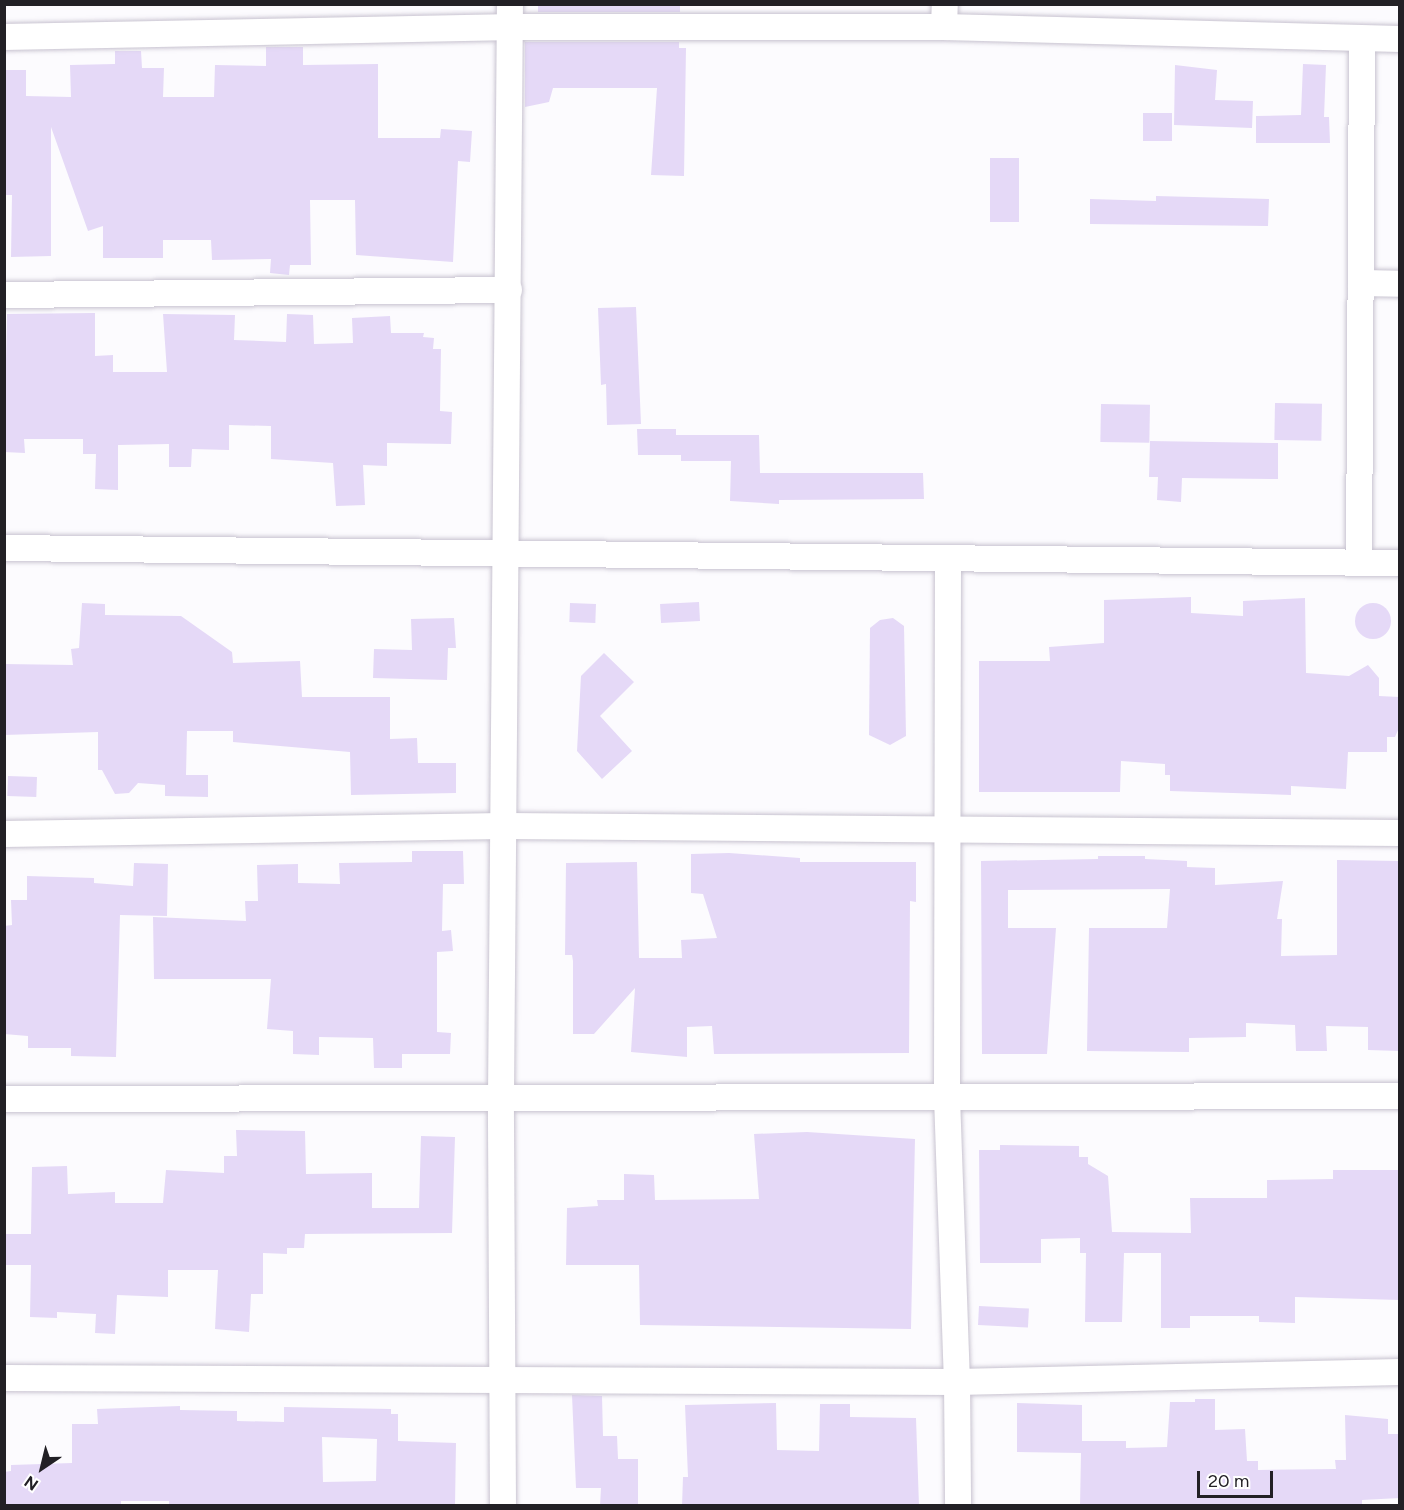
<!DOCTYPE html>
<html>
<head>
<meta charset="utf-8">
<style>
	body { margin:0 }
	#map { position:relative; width:1404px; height:1510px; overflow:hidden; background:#fcfbfe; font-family:Figtree,sans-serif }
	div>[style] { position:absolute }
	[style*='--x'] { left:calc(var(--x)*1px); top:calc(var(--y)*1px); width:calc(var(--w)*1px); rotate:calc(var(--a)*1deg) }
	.building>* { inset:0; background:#e5d9f7; transform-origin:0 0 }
	.round { border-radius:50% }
	.roads { filter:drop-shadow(0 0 2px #c8c3d0) drop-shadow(0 0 2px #c8c3d0) }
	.street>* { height:26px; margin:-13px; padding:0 13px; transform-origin:13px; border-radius:13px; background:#fff }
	span { translate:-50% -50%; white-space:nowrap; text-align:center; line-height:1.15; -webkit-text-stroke:6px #fff; paint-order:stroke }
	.frame { position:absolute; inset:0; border:6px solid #222025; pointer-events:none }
	.north { position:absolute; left:12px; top:1438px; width:60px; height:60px; -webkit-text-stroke:4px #fff; paint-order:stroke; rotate:215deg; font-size:16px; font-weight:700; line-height:24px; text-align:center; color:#222025 }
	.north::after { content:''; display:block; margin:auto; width:21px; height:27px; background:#222025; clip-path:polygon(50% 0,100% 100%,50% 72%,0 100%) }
	.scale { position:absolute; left:1197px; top:1471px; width:76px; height:27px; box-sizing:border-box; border:3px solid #222025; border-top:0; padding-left:8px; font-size:18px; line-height:21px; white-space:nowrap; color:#222025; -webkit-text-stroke:4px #fff; paint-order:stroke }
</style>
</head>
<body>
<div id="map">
	<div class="building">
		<i style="left:538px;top:4px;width:142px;height:8px"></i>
		<i style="clip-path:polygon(525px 42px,679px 42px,679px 48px,686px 48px,684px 176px,651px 175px,657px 88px,553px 88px,549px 102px,525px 107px)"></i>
		<i style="clip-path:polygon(266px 47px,303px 47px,303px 65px,378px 64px,378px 138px,440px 138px,441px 129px,472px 131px,470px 162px,458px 161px,453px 262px,356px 255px,355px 200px,310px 200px,311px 265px,290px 265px,289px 275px,270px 273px,271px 259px,212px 260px,211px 240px,163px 240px,163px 258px,103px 258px,103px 226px,88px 231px,51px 127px,51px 256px,11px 257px,12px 195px,4px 195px,4px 70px,26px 70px,26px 96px,71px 97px,70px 65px,115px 64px,115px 51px,141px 51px,142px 68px,164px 68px,163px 97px,214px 97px,215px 65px,266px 66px)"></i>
		<i style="clip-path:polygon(1303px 64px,1326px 65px,1324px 117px,1329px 117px,1330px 143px,1256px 143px,1256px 116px,1301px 115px)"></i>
		<i style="clip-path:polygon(1175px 65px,1217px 70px,1215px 100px,1253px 101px,1252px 128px,1174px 125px)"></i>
		<i style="left:1143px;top:113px;width:29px;height:28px"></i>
		<i style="left:990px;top:158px;width:29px;height:64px"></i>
		<i style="clip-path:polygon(1156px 196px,1269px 199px,1268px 226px,1090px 224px,1090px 199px,1156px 201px)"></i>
		<i style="clip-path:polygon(636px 307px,641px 424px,607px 425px,606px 384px,601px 385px,598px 308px)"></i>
		<i style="clip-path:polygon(95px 313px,95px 356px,113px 355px,113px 372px,167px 372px,163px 314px,235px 315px,234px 340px,286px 342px,287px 314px,313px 315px,314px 344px,353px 343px,352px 318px,390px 316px,391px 333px,424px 333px,423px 337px,434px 338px,433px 349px,441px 349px,440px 411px,452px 412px,451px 444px,387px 443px,387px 466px,363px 465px,365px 505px,336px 506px,333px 463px,271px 459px,271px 426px,229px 425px,229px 450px,192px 449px,191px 467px,169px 467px,169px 444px,118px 445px,118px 490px,95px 489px,96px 454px,83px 454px,83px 439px,24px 439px,25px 453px,4px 452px,7px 314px)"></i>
		<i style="left:1275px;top:403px;width:47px;height:37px;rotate:1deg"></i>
		<i style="left:1101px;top:404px;width:49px;height:38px;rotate:1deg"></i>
		<i style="clip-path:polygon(637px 429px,676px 429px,676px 435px,759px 435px,760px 473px,923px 473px,924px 499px,779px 500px,779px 504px,730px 501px,731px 461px,681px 461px,681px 455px,638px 455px)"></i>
		<i style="clip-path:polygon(1150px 441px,1278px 443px,1278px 479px,1182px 478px,1181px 502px,1157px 500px,1158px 477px,1149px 477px)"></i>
		<i style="clip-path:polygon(1191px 597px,1191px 613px,1243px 616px,1243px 601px,1305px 598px,1306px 673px,1349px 676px,1368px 665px,1379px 678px,1379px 696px,1399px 697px,1398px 730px,1395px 737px,1387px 737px,1387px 752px,1348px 752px,1346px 789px,1291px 786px,1291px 795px,1170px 791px,1170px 775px,1165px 775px,1165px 764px,1121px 761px,1120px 792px,979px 792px,979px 661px,1050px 661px,1049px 647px,1104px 643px,1104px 600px)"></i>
		<i style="left:699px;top:602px;width:19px;height:39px;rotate:87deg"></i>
		<i class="round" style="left:1355px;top:603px;width:36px;height:36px"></i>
		<i style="clip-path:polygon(82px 603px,105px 604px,105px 615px,181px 616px,232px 652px,233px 663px,300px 661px,302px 697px,390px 697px,390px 739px,417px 738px,418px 763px,456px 763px,456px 793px,351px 795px,350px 752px,233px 742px,233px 731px,187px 731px,186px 775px,208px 775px,208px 797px,165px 796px,165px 785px,138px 783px,129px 793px,115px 794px,102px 770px,98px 770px,98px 732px,4px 735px,4px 664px,73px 665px,71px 649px,79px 648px)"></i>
		<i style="left:570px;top:603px;width:26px;height:19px;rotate:2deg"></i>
		<i style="clip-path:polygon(454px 618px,456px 648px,448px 648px,447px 680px,373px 678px,374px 649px,412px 650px,411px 619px)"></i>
		<i style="clip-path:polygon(893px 618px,904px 626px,906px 736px,890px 745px,869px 735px,870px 628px,880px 620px)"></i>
		<i style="clip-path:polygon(604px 653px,634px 682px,600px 716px,632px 751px,602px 779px,577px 751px,581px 676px)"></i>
		<i style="left:8px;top:776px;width:29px;height:20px;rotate:2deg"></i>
		<i style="clip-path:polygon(412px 851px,463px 851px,464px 884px,443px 884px,442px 931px,451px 930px,453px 951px,437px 952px,437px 1032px,451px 1033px,450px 1054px,402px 1054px,402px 1068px,374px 1068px,373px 1038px,319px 1037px,319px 1055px,293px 1054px,293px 1031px,267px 1029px,271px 979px,154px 979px,153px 917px,246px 921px,245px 901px,258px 901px,257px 865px,298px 864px,298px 883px,340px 884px,339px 863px,412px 862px)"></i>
		<i style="clip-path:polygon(729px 853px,800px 858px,800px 862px,916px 862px,916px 902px,910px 901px,909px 1053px,714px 1054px,712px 1026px,687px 1027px,687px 1057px,631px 1052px,635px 988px,594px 1034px,573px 1034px,573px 961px,572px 955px,565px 955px,566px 863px,637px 862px,639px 958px,682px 958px,681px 940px,717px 938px,703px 894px,691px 893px,691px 854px)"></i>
		<i style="clip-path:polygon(1098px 856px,1145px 856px,1145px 859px,1187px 861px,1187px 867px,1215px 868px,1215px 885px,1283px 881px,1277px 919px,1282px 919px,1281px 956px,1337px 955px,1337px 860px,1398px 861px,1400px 1051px,1368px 1050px,1368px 1027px,1326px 1026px,1327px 1051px,1296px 1051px,1295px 1025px,1246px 1023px,1246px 1037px,1189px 1038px,1189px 1052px,1087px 1051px,1089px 928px,1167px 928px,1170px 889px,1008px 890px,1008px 928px,1056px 928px,1047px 1054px,982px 1054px,981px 861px,1098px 859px)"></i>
		<i style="clip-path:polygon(134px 863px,168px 864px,167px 916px,120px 915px,116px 1057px,71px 1056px,71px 1048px,28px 1048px,28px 1036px,4px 1034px,4px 926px,12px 925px,11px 900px,27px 900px,27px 876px,94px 878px,94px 883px,133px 886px)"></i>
		<i style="clip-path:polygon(236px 1130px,305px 1131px,306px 1174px,372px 1173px,372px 1208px,419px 1208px,421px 1136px,455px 1137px,452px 1233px,305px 1234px,304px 1248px,287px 1248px,287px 1254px,263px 1253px,263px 1294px,251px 1294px,249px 1332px,215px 1329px,218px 1270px,168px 1270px,168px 1297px,117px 1295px,115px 1334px,95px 1333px,96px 1314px,57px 1312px,57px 1318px,30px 1317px,31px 1265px,4px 1265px,4px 1234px,31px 1234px,32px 1167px,67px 1166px,68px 1194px,115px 1192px,115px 1203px,163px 1203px,166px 1170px,224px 1173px,224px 1156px,237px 1156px)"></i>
		<i style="clip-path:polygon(807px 1132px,915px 1139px,911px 1329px,640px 1325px,639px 1265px,566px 1265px,567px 1208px,598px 1206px,597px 1200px,624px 1200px,624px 1174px,654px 1175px,655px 1200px,759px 1199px,754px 1134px)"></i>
		<i style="clip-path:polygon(1000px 1145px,1079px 1146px,1079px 1157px,1088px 1157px,1088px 1164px,1108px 1176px,1112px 1232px,1191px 1233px,1190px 1198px,1267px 1198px,1267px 1180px,1333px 1179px,1333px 1170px,1400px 1170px,1400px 1300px,1295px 1297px,1295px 1323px,1259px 1322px,1259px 1316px,1190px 1316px,1190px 1328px,1161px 1328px,1161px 1253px,1124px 1253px,1122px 1322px,1085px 1322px,1086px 1253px,1080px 1253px,1080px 1238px,1041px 1239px,1041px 1263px,980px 1263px,979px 1150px,1000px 1150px)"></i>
		<i style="left:979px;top:1306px;width:50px;height:19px;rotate:3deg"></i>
		<i style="clip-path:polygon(572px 1395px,602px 1396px,603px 1436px,617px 1436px,618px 1459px,638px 1459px,638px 1506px,600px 1506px,601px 1488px,576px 1488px)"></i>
		<i style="clip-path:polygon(1195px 1399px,1215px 1399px,1215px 1430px,1245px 1429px,1247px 1461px,1258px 1461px,1258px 1470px,1336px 1469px,1335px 1460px,1346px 1460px,1345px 1415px,1388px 1419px,1388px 1434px,1400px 1434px,1400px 1498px,1362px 1500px,1362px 1506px,1080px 1506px,1081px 1453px,1017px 1452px,1017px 1403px,1082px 1405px,1082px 1441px,1126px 1441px,1126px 1448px,1167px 1447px,1170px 1402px,1195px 1402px)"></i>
		<i style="clip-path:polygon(776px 1403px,777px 1450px,819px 1451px,820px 1404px,850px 1404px,850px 1417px,916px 1418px,919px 1506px,682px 1506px,683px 1477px,688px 1477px,685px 1405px)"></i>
		<i style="clip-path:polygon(evenodd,180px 1406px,180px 1410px,237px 1411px,237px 1421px,284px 1422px,284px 1407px,391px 1409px,391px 1414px,398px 1414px,398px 1441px,456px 1443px,455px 1506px,169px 1506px,169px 1501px,121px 1501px,121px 1506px,4px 1506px,4px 1472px,11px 1471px,11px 1465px,72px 1463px,72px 1424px,98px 1424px,97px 1409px,180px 1406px,322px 1437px,377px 1439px,376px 1481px,323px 1482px,322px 1437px)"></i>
	</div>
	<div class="roads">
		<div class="street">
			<i style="--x:944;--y:27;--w:23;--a:-88"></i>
			<i style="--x:4;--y:37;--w:506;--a:-1.13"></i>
			<i style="--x:510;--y:27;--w:434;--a:0"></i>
			<i style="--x:944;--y:27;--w:456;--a:1.5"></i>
			<i style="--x:1361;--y:283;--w:39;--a:1"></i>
			<i style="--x:4;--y:295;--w:505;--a:-0.57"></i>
			<i style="--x:4;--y:548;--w:1396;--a:0.62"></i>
			<i style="--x:948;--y:560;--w:537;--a:90.11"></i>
			<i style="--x:947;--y:1097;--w:285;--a:88"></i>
			<i style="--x:957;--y:1382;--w:124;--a:89.5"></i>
			<i style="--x:1359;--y:563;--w:524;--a:-89.67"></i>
			<i style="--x:4;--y:834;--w:502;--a:-0.91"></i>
			<i style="--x:506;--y:826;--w:894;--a:0.45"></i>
			<i style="--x:4;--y:1099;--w:1396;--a:-0.12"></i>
			<i style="--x:4;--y:1378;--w:953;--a:0.24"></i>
			<i style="--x:957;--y:1382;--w:443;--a:-1.3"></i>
			<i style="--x:503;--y:1506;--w:410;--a:-90.3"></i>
			<i style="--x:501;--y:1096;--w:1092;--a:-89.53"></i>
		</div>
	</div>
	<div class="frame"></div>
	<div class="north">N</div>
	<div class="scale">20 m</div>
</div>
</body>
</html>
